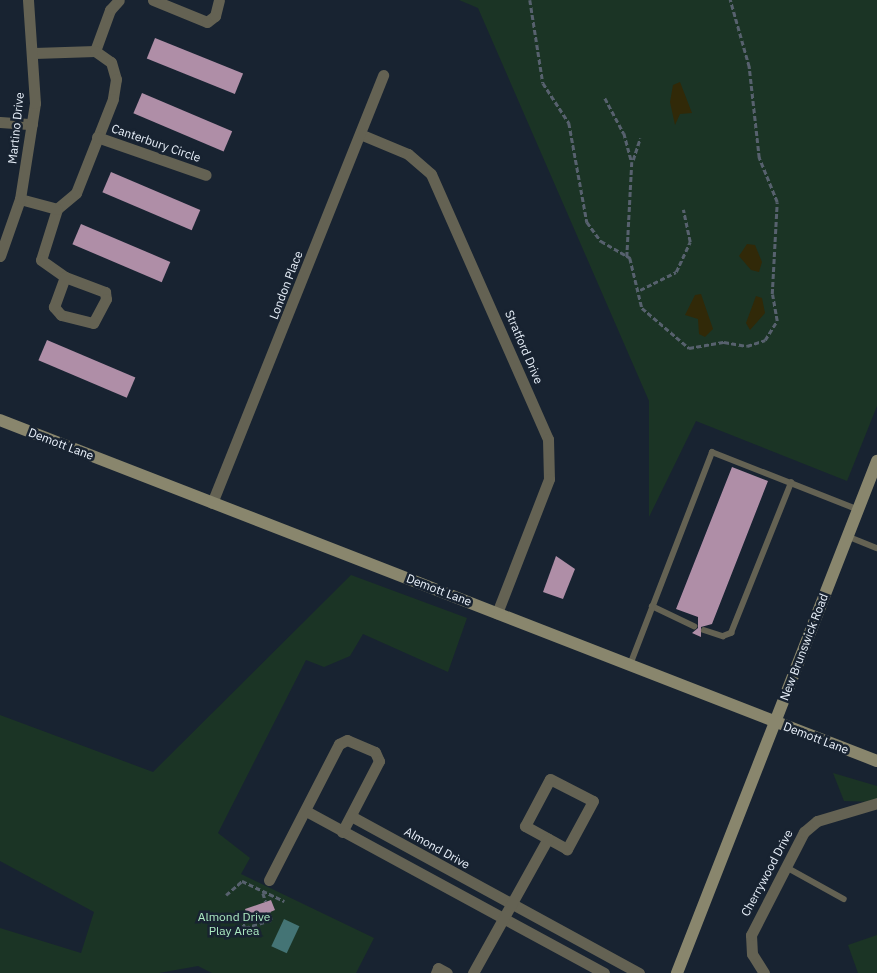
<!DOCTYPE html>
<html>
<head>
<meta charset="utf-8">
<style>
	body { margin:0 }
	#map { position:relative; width:877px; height:973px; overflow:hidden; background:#182331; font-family:"IBM Plex Sans",sans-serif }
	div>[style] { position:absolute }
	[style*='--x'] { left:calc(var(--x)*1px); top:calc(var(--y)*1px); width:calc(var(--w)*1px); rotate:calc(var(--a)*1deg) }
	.green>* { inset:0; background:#1b3425 }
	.sand>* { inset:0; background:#312908 }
	.water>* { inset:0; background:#447475; transform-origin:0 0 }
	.building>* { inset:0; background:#af8ea7; transform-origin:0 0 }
	.path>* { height:2.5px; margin-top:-1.25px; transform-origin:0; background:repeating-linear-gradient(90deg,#57616e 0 5px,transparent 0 7.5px) }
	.lane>* { height:5.5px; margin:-2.75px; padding:0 2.75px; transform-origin:2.75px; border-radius:2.75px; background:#646253 }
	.street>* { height:11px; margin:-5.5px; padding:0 5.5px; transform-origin:5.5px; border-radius:5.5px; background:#646253 }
	.secondary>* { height:12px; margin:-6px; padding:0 6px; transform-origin:6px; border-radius:6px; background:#89866d }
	span { translate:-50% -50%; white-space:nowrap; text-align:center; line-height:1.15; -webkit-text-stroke:5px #182331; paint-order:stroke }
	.street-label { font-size:12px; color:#e8f0fa }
	.park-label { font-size:12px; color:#aceac2 }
</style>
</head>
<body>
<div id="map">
	<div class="green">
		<i style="clip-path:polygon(459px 0,877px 0,877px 406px,847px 481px,696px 421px,649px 517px,649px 401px,478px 8px)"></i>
		<i style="clip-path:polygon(351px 575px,467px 618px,448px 672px,363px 634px,350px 656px,324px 667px,306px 660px,218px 833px,250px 858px,241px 874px,374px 938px,356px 973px,212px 973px,198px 966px,159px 973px,0 973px,0 928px,81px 953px,94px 912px,0 861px,0 715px,153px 772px)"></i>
		<i style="clip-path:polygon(833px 773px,877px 786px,877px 802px,844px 801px)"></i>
		<i style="clip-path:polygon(877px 935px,877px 973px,858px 973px,848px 945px)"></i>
	</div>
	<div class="sand">
		<i style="clip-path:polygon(680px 82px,692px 113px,680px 114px,675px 125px,670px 102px,673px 85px)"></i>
		<i style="clip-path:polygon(747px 244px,755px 245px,762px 262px,759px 272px,751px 270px,739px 256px)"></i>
		<i style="clip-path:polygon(701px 294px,713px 329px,705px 337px,699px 334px,698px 319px,685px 315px,695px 295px)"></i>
		<i style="clip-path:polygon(756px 296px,762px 298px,765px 313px,750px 330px,746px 323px)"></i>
	</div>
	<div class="water">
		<i style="left:284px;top:919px;width:17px;height:30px;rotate:25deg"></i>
	</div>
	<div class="building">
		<i style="left:155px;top:38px;width:95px;height:22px;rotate:22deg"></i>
		<i style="left:142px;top:93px;width:98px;height:22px;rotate:23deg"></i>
		<i style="left:111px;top:172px;width:97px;height:22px;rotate:23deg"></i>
		<i style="left:81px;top:224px;width:97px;height:22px;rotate:23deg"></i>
		<i style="left:47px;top:340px;width:96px;height:22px;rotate:23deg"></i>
		<i style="clip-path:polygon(732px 467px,768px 481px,712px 624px,701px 627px,701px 637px,692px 633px,698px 628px,698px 617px,676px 609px)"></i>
		<i style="clip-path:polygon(556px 556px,575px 569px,563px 599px,543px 592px)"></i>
		<i style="clip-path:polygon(271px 900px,275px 910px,268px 913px,269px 916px,249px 921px,245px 909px)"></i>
	</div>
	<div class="path">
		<i style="--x:530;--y:0;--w:84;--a:81.1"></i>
		<i style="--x:543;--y:83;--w:48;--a:57"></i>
		<i style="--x:569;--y:123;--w:101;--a:79.7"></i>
		<i style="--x:587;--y:222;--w:24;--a:54"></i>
		<i style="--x:601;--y:241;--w:34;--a:30"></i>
		<i style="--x:630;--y:258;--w:51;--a:76.5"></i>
		<i style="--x:642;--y:308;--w:62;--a:40.4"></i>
		<i style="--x:689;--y:348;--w:36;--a:-10"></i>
		<i style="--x:724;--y:342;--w:23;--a:10"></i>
		<i style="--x:747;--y:346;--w:19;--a:-18"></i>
		<i style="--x:765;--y:340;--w:22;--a:-58"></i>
		<i style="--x:777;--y:321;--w:27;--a:-100"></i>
		<i style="--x:772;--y:294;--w:92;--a:-86.9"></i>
		<i style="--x:777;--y:202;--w:48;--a:-112.2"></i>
		<i style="--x:759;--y:158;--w:92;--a:-96.3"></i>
		<i style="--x:749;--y:67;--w:70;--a:-105.8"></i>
		<i style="--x:605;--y:98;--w:40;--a:62"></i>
		<i style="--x:624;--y:133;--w:30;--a:75"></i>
		<i style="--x:632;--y:162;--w:95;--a:93"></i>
		<i style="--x:633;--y:160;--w:23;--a:-72"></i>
		<i style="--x:640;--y:290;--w:40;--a:-26.6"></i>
		<i style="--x:676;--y:272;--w:33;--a:-65"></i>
		<i style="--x:690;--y:242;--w:33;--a:-102"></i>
		<i style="--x:263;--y:893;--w:9;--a:72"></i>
		<i style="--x:226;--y:895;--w:21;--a:-41"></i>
		<i style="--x:242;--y:881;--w:47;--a:25.5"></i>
		<i style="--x:247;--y:915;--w:6;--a:162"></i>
		<i style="--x:241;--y:917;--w:12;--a:70"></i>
		<i style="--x:245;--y:928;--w:27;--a:-17"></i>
		<i style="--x:271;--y:920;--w:8;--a:-104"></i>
	</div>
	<div class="lane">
		<i style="--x:847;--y:536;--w:32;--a:22"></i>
		<i style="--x:652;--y:606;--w:47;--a:25.5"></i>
		<i style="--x:704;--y:630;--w:20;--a:18"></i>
		<i style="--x:723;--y:636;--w:9;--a:-21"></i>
		<i style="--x:731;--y:633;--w:162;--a:-68.2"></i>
		<i style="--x:630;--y:665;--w:228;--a:-68.9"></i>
		<i style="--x:712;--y:452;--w:156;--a:21.5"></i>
		<i style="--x:786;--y:867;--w:66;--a:28.9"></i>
	</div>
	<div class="street">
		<i style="--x:153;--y:0;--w:58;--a:22.2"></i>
		<i style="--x:207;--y:22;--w:10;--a:-37"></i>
		<i style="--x:215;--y:16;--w:16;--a:-76"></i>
		<i style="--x:95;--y:51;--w:44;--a:-69.9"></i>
		<i style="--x:110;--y:10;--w:13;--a:-48"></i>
		<i style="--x:34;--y:53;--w:61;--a:-1.9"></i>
		<i style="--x:95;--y:51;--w:19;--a:35"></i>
		<i style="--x:111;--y:62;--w:18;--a:74"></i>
		<i style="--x:116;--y:79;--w:20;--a:99"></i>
		<i style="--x:113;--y:99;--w:101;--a:111.5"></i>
		<i style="--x:76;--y:193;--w:25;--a:140"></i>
		<i style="--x:57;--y:209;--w:53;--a:107.4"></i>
		<i style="--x:41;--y:260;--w:29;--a:35"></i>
		<i style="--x:65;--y:277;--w:43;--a:20.6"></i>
		<i style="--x:105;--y:292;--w:7;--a:82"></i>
		<i style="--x:106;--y:299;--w:27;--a:118"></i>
		<i style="--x:93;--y:323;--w:33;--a:-166"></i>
		<i style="--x:61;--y:315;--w:11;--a:-131"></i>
		<i style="--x:54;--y:307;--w:32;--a:-70"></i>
		<i style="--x:0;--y:122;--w:32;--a:4"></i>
		<i style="--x:360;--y:134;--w:52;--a:22.6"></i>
		<i style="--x:408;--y:154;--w:30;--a:41"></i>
		<i style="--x:431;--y:174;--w:290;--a:66.2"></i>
		<i style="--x:548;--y:439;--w:40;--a:88.6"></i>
		<i style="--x:549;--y:479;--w:144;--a:111.2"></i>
		<i style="--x:97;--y:137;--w:115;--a:19.2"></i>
		<i style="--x:20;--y:199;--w:38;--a:15"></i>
		<i style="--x:0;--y:256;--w:60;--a:-70.7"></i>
		<i style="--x:20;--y:199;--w:97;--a:-81.1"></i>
		<i style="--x:35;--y:103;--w:103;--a:-93.9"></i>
		<i style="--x:212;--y:503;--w:461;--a:-68.2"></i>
		<i style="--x:550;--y:779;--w:48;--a:27.1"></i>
		<i style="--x:593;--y:801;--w:55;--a:118.4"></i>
		<i style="--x:567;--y:849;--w:48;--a:-151.3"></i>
		<i style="--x:525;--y:826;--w:53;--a:-62"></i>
		<i style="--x:306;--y:811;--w:339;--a:28.5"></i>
		<i style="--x:351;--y:816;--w:328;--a:28.6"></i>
		<i style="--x:269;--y:880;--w:153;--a:-62.8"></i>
		<i style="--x:339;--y:744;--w:9;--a:-27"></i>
		<i style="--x:347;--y:740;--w:30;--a:23"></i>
		<i style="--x:375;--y:752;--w:10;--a:66"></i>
		<i style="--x:379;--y:761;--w:80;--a:117.5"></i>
		<i style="--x:436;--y:973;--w:5;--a:-68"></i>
		<i style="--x:438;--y:968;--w:10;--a:29"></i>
		<i style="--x:473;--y:973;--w:154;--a:-60.9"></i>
		<i style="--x:764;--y:973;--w:22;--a:-122"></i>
		<i style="--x:752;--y:954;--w:19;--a:-93"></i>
		<i style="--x:751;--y:935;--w:116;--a:-62.8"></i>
		<i style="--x:804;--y:832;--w:17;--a:-40"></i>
		<i style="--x:817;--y:821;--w:63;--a:-16.7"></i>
	</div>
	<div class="secondary">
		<i style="--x:0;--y:420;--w:941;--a:21.25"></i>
		<i style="--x:677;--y:973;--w:550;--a:-68.66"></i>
	</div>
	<div class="street-label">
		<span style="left:16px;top:128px;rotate:-84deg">Martino Drive</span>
		<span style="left:156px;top:143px;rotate:19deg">Canterbury Circle</span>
		<span style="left:286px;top:285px;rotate:-69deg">London Place</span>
		<span style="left:524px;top:347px;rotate:67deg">Stratford Drive</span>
		<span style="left:61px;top:444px;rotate:21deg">Demott Lane</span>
		<span style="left:439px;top:590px;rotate:21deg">Demott Lane</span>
		<span style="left:804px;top:647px;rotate:-69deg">New Brunswick Road</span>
		<span style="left:816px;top:738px;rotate:21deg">Demott Lane</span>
		<span style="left:437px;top:848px;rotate:29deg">Almond Drive</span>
		<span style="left:767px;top:873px;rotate:-62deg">Cherrywood Drive</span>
	</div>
	<div class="park-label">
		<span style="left:234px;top:924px">Almond Drive<br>Play Area</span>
	</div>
</div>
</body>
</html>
